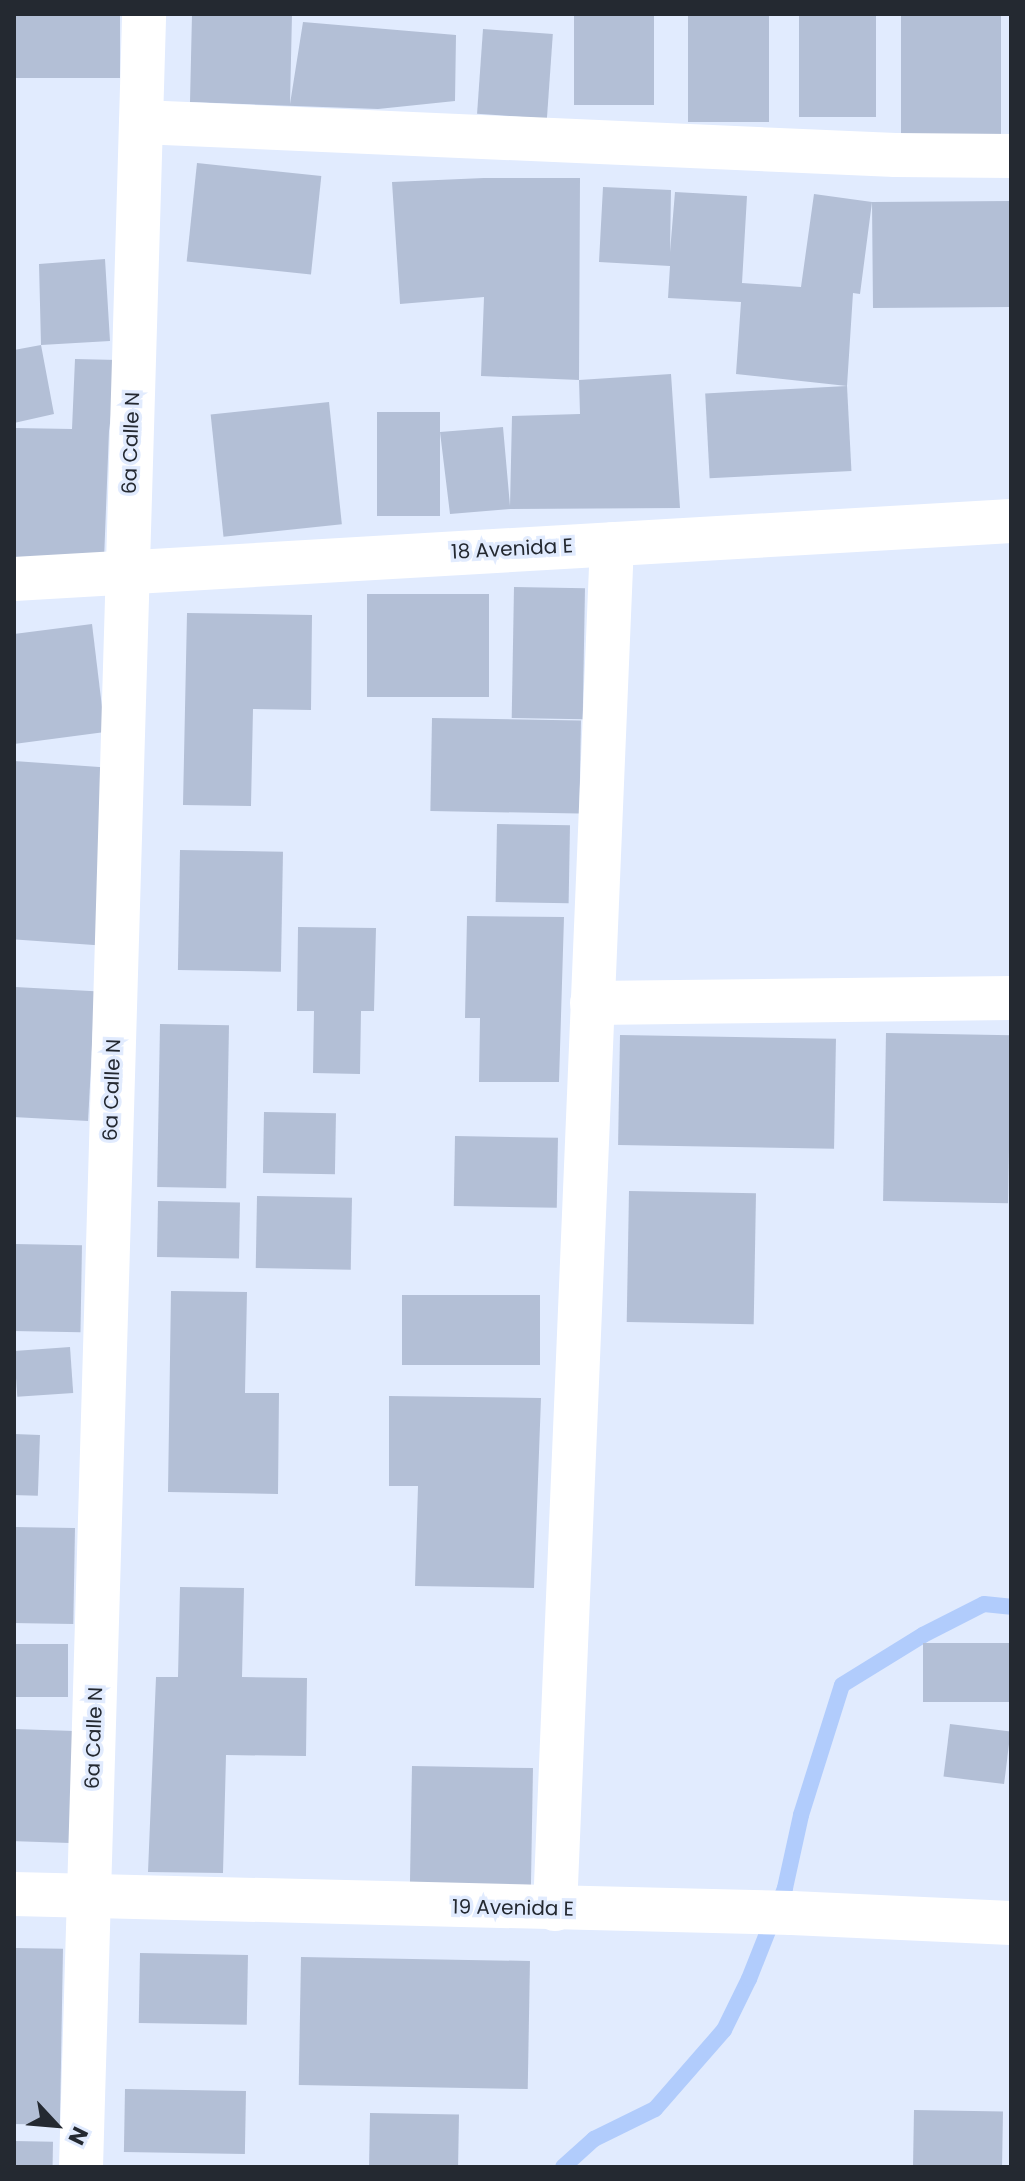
<!DOCTYPE html>
<html>
<head>
<meta charset="utf-8">
<style>
	body { margin:0 }
	#map { position:relative; width:1025px; height:2181px; overflow:hidden; background:#e1ebfe; font-family:Poppins,sans-serif }
	div>[style] { position:absolute }
	[style*='--x'] { left:calc(var(--x)*1px); top:calc(var(--y)*1px); width:calc(var(--w)*1px); rotate:calc(var(--a)*1deg) }
	.stream>* { height:16px; margin:-8px; padding:0 8px; transform-origin:8px; border-radius:8px; background:#b1ccfc }
	.building>* { inset:0; background:#b3bfd6; transform-origin:0 0 }
	.minor>* { height:44px; margin:-22px; padding:0 22px; transform-origin:22px; border-radius:22px; background:#fff }
	span { translate:-50% -50%; white-space:nowrap; text-align:center; line-height:1.15; -webkit-text-stroke:7px #e1ebfe; paint-order:stroke }
	.street-label { font-size:20px; color:#242931 }
	.frame { position:absolute; inset:0; border:16px solid #242931; pointer-events:none }
	.north { position:absolute; left:16px; top:2085px; width:80px; height:80px; -webkit-text-stroke:6px #e1ebfe; paint-order:stroke; rotate:116deg; font-size:22px; font-weight:700; line-height:32px; text-align:center; color:#242931 }
	.north::after { content:''; display:block; margin:auto; width:28px; height:36px; background:#242931; clip-path:polygon(50% 0,100% 100%,50% 72%,0 100%) }
</style>
</head>
<body>
<div id="map">
	<div class="stream">
		<i style="--x:563;--y:2167;--w:42;--a:-42.1"></i>
		<i style="--x:594;--y:2139;--w:68;--a:-26.2"></i>
		<i style="--x:655;--y:2109;--w:105;--a:-48.9"></i>
		<i style="--x:724;--y:2030;--w:57;--a:-63.9"></i>
		<i style="--x:749;--y:1979;--w:98;--a:-68.4"></i>
		<i style="--x:785;--y:1888;--w:75;--a:-77.6"></i>
		<i style="--x:801;--y:1815;--w:136;--a:-72.5"></i>
		<i style="--x:842;--y:1685;--w:95;--a:-31.7"></i>
		<i style="--x:923;--y:1635;--w:68;--a:-26.9"></i>
		<i style="--x:984;--y:1604;--w:27;--a:6"></i>
	</div>
	<div class="building">
		<i style="left:14px;top:14px;width:106px;height:64px"></i>
		<i style="clip-path:polygon(192px 14px,292px 14px,290px 104px,303px 22px,456px 35px,455px 101px,378px 109px,190px 102px)"></i>
		<i style="left:574px;top:14px;width:80px;height:91px"></i>
		<i style="left:688px;top:14px;width:81px;height:108px"></i>
		<i style="left:799px;top:14px;width:77px;height:103px"></i>
		<i style="left:901px;top:14px;width:100px;height:129px"></i>
		<i style="left:483px;top:29px;width:70px;height:85px;rotate:4deg"></i>
		<i style="left:197px;top:163px;width:125px;height:99px;rotate:6deg"></i>
		<i style="clip-path:polygon(484px 178px,580px 178px,579px 380px,481px 376px,484px 297px,400px 304px,392px 182px)"></i>
		<i style="clip-path:polygon(603px 187px,671px 190px,670px 252px,675px 192px,747px 196px,742px 283px,801px 287px,814px 194px,872px 202px,1011px 201px,1011px 307px,873px 308px,872px 202px,860px 294px,853px 293px,847px 386px,736px 374px,741px 302px,668px 298px,670px 266px,599px 262px)"></i>
		<i style="clip-path:polygon(105px 259px,110px 341px,41px 345px,54px 414px,14px 423px,14px 350px,41px 345px,39px 264px)"></i>
		<i style="clip-path:polygon(75px 359px,118px 360px,109px 431px,104px 560px,14px 558px,14px 428px,72px 429px)"></i>
		<i style="clip-path:polygon(671px 374px,680px 508px,510px 509px,450px 514px,440px 432px,440px 516px,377px 516px,377px 412px,440px 412px,440px 432px,503px 427px,510px 506px,512px 416px,580px 414px,579px 380px)"></i>
		<i style="left:847px;top:386px;width:85px;height:142px;rotate:87deg"></i>
		<i style="left:329px;top:402px;width:123px;height:119px;rotate:84deg"></i>
		<i style="left:514px;top:587px;width:71px;height:131px;rotate:1deg"></i>
		<i style="left:367px;top:594px;width:122px;height:103px"></i>
		<i style="clip-path:polygon(187px 613px,312px 615px,311px 710px,253px 709px,251px 806px,183px 805px)"></i>
		<i style="clip-path:polygon(92px 624px,105px 732px,14px 744px,14px 634px)"></i>
		<i style="left:432px;top:718px;width:149px;height:93px;rotate:1deg"></i>
		<i style="left:14px;top:761px;width:96px;height:178px;rotate:4deg"></i>
		<i style="left:497px;top:824px;width:73px;height:78px;rotate:1deg"></i>
		<i style="left:180px;top:850px;width:103px;height:120px;rotate:1deg"></i>
		<i style="clip-path:polygon(467px 916px,564px 917px,559px 1082px,479px 1082px,480px 1018px,465px 1018px)"></i>
		<i style="clip-path:polygon(298px 927px,376px 928px,374px 1011px,361px 1011px,360px 1074px,313px 1073px,314px 1011px,297px 1011px)"></i>
		<i style="left:15px;top:987px;width:80px;height:130px;rotate:3deg"></i>
		<i style="left:160px;top:1024px;width:69px;height:163px;rotate:1deg"></i>
		<i style="left:886px;top:1033px;width:125px;height:168px;rotate:1deg"></i>
		<i style="left:620px;top:1035px;width:216px;height:110px;rotate:1deg"></i>
		<i style="left:264px;top:1112px;width:72px;height:61px;rotate:1deg"></i>
		<i style="left:455px;top:1136px;width:103px;height:70px;rotate:1deg"></i>
		<i style="left:629px;top:1191px;width:127px;height:131px;rotate:1deg"></i>
		<i style="left:257px;top:1196px;width:95px;height:72px;rotate:1deg"></i>
		<i style="left:158px;top:1201px;width:82px;height:56px;rotate:1deg"></i>
		<i style="left:14px;top:1244px;width:68px;height:87px;rotate:1deg"></i>
		<i style="clip-path:polygon(171px 1291px,247px 1292px,245px 1393px,279px 1393px,278px 1494px,168px 1492px)"></i>
		<i style="left:402px;top:1295px;width:138px;height:70px"></i>
		<i style="left:70px;top:1347px;width:46px;height:56px;rotate:86deg"></i>
		<i style="clip-path:polygon(389px 1396px,541px 1398px,534px 1588px,415px 1586px,418px 1486px,389px 1486px)"></i>
		<i style="left:14px;top:1434px;width:26px;height:61px;rotate:2deg"></i>
		<i style="left:14px;top:1527px;width:61px;height:96px;rotate:1deg"></i>
		<i style="clip-path:polygon(180px 1587px,244px 1588px,242px 1677px,307px 1678px,306px 1756px,226px 1755px,223px 1873px,148px 1872px,156px 1677px,178px 1677px)"></i>
		<i style="left:923px;top:1643px;width:88px;height:59px"></i>
		<i style="left:14px;top:1644px;width:54px;height:53px"></i>
		<i style="left:950px;top:1724px;width:61px;height:53px;rotate:7deg"></i>
		<i style="left:14px;top:1729px;width:60px;height:112px;rotate:2deg"></i>
		<i style="left:412px;top:1766px;width:121px;height:117px;rotate:1deg"></i>
		<i style="left:14px;top:1948px;width:49px;height:176px;rotate:1deg"></i>
		<i style="left:140px;top:1953px;width:108px;height:70px;rotate:1deg"></i>
		<i style="left:301px;top:1957px;width:229px;height:128px;rotate:1deg"></i>
		<i style="left:125px;top:2089px;width:121px;height:63px;rotate:1deg"></i>
		<i style="left:914px;top:2110px;width:89px;height:57px;rotate:1deg"></i>
		<i style="left:370px;top:2113px;width:89px;height:54px;rotate:1deg"></i>
		<i style="left:14px;top:2141px;width:39px;height:26px;rotate:1deg"></i>
	</div>
	<div class="minor">
		<i style="--x:141;--y:122;--w:755;--a:2.51"></i>
		<i style="--x:895;--y:155;--w:116;--a:0.5"></i>
		<i style="--x:14;--y:579;--w:999;--a:-3.33"></i>
		<i style="--x:592;--y:1003;--w:419;--a:-0.7"></i>
		<i style="--x:14;--y:1894;--w:778;--a:1.4"></i>
		<i style="--x:792;--y:1913;--w:219;--a:2.6"></i>
		<i style="--x:555;--y:1909;--w:1366;--a:-87.61"></i>
		<i style="--x:81;--y:2167;--w:2154;--a:-88.32"></i>
	</div>
	<div class="street-label">
		<span style="left:131px;top:443px;rotate:-88deg">6a Calle N</span>
		<span style="left:512px;top:549px;rotate:-3deg">18 Avenida E</span>
		<span style="left:112px;top:1090px;rotate:-88deg">6a Calle N</span>
		<span style="left:94px;top:1738px;rotate:-88deg">6a Calle N</span>
		<span style="left:513px;top:1908px;rotate:1deg">19 Avenida E</span>
	</div>
	<div class="frame"></div>
	<div class="north">N</div>
</div>
</body>
</html>
